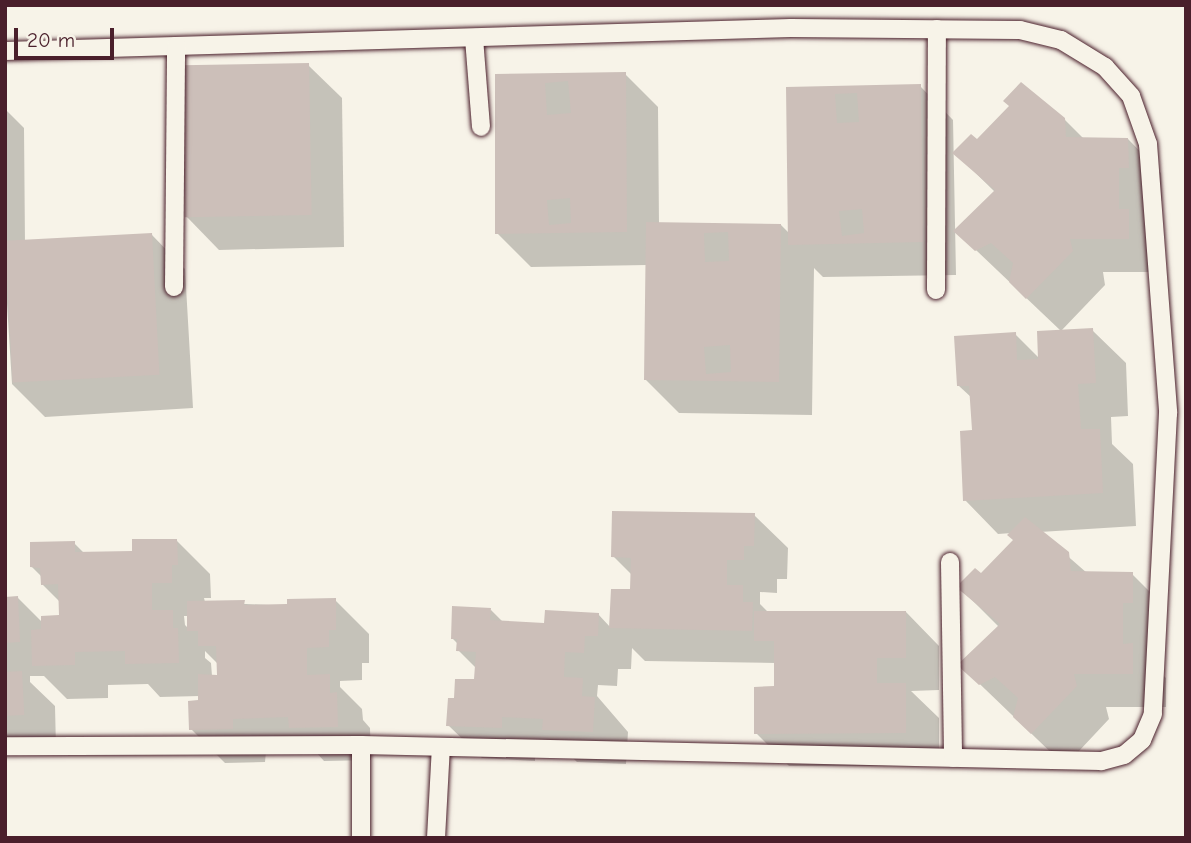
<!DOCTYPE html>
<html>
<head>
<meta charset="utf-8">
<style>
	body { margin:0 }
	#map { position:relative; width:1191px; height:843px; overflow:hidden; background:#f7f3e8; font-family:"Comic Neue",sans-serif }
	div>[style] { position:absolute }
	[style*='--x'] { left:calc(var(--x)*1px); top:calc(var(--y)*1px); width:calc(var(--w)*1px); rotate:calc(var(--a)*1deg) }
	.shadow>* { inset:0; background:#0003 }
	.building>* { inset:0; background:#ccbfb9; transform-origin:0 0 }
	.roads { filter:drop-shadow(0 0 2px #4a1f2b) drop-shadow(0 0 2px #4a1f2b) }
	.service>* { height:18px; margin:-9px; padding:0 9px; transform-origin:9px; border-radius:9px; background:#f7f3e8 }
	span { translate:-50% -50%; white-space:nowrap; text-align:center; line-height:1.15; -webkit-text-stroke:7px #f7f3e8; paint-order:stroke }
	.frame { position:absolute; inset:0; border:7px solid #4a1f2b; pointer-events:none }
	.scale { position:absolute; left:14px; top:28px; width:100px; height:32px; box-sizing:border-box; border:4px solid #4a1f2b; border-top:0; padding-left:9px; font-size:21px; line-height:24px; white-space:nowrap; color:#4a1f2b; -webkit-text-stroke:5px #f7f3e8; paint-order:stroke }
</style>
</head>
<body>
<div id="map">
	<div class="shadow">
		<i style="clip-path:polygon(308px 65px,342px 98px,344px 247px,219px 250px,186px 216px)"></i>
		<i style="clip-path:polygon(625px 74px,658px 107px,659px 224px,781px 225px,790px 234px,787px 89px,920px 86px,953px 120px,956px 275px,823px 277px,814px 268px,812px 415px,679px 413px,646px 380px,647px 265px,531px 267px,497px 233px,496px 76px)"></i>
		<i style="clip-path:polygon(5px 109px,24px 128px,25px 243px,152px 235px,185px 269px,193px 408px,45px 417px,12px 384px,5px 272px)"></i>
		<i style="clip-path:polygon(1064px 119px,1084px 139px,1128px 139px,1161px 173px,1162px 201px,1151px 201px,1162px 272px,1103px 272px,1105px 285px,1061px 331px,956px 231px,995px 192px,955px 153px,977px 141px)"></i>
		<i style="clip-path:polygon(1092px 330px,1126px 363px,1128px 416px,1111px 417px,1112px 444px,1133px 464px,1136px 526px,1040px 532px,1087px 573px,1132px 574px,1165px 607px,1156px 668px,1166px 678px,1166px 707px,1106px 707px,1109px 719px,1065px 766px,960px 665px,999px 627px,959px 587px,981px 576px,1015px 540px,1012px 533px,998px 534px,965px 500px,974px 432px,972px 398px,959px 386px,1015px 334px,1040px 359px)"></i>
		<i style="clip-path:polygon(754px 515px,788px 548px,787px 579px,777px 579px,777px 593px,760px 592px,760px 604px,769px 613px,906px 612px,939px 646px,939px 690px,911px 691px,939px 718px,939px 766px,789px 766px,756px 733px,776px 688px,776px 663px,645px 661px,632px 648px,631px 669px,618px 669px,617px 686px,598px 685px,597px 696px,628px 732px,626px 764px,577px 762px,566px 751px,535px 749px,535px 761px,482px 758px,448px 725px,456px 700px,476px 681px,477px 669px,458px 650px,458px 644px,452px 638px,491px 610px,503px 622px,546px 624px,598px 614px,611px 628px,632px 591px,632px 575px,613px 556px)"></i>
		<i style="clip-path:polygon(evenodd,176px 540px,210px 574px,211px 598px,204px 598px,205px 602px,289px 606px,335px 600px,369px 634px,369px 663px,362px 663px,362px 680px,340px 681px,340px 687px,362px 709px,363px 720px,370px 728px,371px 760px,324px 761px,314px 750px,266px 752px,265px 762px,225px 763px,191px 729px,200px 696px,160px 697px,148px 684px,108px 685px,108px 698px,67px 699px,44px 676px,30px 676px,30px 682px,55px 706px,56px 748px,5px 744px,5px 599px,18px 598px,43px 623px,61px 617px,60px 602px,42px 584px,42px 577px,32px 567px,74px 543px,85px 554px,134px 553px,176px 540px,184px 616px,189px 616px,189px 629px,185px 625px,184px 616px,176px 540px,205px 651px,218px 664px,219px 676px,212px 676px,211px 663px,205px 658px,205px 651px)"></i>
	</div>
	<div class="building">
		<i style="left:309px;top:63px;width:152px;height:127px;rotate:89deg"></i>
		<i style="clip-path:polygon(evenodd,626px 72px,627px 232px,495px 234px,495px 74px,626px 72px,568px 81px,571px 113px,547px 115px,545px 83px,568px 81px,626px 72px,570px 198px,571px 223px,549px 225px,547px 200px,570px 198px)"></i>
		<i style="clip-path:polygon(1021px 82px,1065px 118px,1066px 137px,1128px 138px,1129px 168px,1119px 168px,1119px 209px,1129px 209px,1129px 239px,1070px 239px,1073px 251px,1026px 299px,1009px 282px,1013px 263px,991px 243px,975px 251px,953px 231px,995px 190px,952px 153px,971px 134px,977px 139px,1009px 106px,1003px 101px)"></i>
		<i style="clip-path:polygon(evenodd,921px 84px,923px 242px,788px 245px,786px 87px,921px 84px,857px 93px,859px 122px,837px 123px,835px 94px,857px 93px,921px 84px,862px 209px,864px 233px,842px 236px,839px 211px,862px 209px)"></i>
		<i style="clip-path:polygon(evenodd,646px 222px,781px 224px,779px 382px,644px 380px,646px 222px,728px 232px,729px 261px,705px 262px,704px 233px,728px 232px,646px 222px,730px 345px,731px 372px,706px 374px,704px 347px,730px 345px)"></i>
		<i style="left:152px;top:233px;width:142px;height:147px;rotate:87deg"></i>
		<i style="clip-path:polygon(1093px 328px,1096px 383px,1078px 384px,1081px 429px,1100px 429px,1103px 493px,963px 501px,960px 431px,972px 430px,969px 386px,957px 386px,954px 336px,1016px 332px,1017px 360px,1038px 359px,1037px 331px)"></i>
		<i style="clip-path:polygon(612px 511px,755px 513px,754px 546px,744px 546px,744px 560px,727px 560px,727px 585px,743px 585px,743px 602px,753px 602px,752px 631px,609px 628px,611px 589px,630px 589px,631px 558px,611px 557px)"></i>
		<i style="clip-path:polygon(1025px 517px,1069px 552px,1071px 571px,1133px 572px,1133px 603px,1123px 603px,1123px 644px,1133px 643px,1133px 674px,1074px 674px,1077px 686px,1031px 734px,1013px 717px,1018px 698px,995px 677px,979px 685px,957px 665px,1000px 624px,956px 587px,975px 568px,981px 573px,1013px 540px,1007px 535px)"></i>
		<i style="clip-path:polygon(132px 539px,177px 539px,178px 565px,172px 565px,172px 583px,152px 583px,152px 610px,173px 610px,173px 628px,178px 628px,179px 663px,125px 664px,125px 651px,75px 652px,75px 665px,32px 666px,31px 630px,41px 629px,41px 616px,59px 615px,58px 584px,41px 585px,40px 568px,30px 567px,30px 542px,75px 541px,75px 552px,132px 551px)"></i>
		<i style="clip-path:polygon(18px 596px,20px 642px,5px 643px,5px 597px)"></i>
		<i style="clip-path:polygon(336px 598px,336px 630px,329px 630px,329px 647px,307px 648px,307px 675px,330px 674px,330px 693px,337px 692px,338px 727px,289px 728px,288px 717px,233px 719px,233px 729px,189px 730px,188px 701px,198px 700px,198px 674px,217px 675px,216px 646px,198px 646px,198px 631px,187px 631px,187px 601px,245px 600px,244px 605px,287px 604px,287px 599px)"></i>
		<i style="clip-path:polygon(452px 606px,491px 608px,490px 620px,544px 623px,545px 610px,599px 613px,598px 636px,585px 636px,584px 653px,565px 652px,564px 677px,583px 678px,582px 696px,595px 697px,593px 732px,542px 730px,543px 719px,502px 717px,502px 728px,446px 726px,448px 698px,454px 698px,455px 679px,474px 679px,476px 652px,456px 651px,457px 639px,451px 639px)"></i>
		<i style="clip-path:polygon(754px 611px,906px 611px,906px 658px,877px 658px,877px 683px,906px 683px,906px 733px,754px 734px,754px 687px,774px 686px,774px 641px,754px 641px)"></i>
		<i style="left:22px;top:671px;width:44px;height:17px;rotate:87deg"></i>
	</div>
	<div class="roads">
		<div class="service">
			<i style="--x:474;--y:38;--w:89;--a:85.5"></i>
			<i style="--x:5;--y:51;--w:786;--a:-1.68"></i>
			<i style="--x:791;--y:28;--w:229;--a:0.5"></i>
			<i style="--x:1020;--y:30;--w:42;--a:13.7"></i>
			<i style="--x:1061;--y:40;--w:52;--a:31.5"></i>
			<i style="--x:1105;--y:67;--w:39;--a:48"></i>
			<i style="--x:1131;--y:96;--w:51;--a:70.5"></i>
			<i style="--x:1148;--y:144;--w:270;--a:85.7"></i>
			<i style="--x:1168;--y:413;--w:301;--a:92.9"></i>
			<i style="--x:1153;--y:714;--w:28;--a:113"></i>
			<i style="--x:1142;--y:740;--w:23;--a:140"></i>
			<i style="--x:1124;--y:755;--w:24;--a:165"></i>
			<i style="--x:1101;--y:761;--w:740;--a:-178.76"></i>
			<i style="--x:361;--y:745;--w:356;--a:179.8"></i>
			<i style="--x:174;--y:287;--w:241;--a:-89.5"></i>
			<i style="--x:936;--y:290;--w:261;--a:-89.8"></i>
			<i style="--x:950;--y:562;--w:196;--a:89.1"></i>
			<i style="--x:361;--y:745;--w:93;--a:90"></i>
			<i style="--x:436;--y:838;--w:91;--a:-86.9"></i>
		</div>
	</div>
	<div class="frame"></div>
	<div class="scale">20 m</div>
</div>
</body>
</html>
